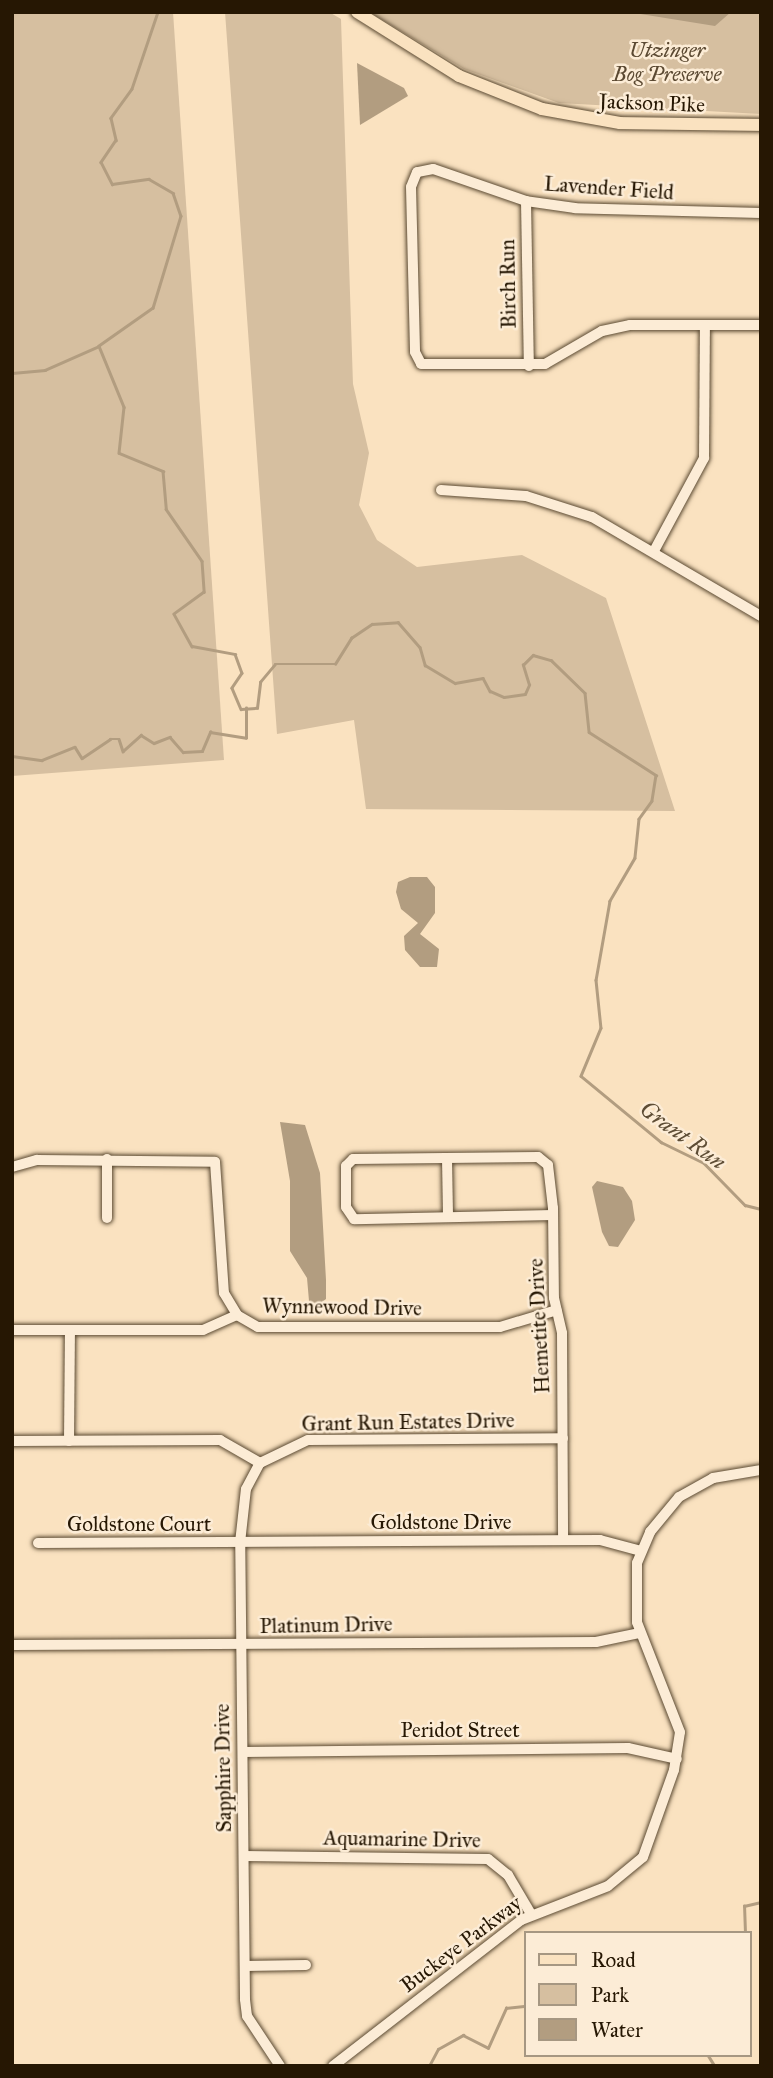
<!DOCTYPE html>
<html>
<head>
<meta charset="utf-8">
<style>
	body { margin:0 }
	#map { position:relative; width:773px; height:2078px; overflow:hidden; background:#fae2c0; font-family:"IM FELL Great Primer",serif }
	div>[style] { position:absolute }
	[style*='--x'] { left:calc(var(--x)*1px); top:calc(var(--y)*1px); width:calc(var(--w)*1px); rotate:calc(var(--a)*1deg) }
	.green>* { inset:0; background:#d6bfa0 }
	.water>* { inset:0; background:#b29d80 }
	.stream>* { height:2.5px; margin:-1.25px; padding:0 1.25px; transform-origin:1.25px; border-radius:1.25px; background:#b29d80 }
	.roads { filter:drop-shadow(0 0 2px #5b4a32) drop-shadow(0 0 2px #5b4a32) }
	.minor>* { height:10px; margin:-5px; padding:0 5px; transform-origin:5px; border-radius:5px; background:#fcecd6 }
	.major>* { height:12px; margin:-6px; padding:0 6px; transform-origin:6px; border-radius:6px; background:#fae2c0 }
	span { translate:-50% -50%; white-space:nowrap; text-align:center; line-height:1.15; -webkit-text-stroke:5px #fcecd6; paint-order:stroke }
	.park-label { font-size:21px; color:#5b4932; font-style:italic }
	.street-label { font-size:21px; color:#261703 }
	.water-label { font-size:23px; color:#5e4d35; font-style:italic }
	.frame { position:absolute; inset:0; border:14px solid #261703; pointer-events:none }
	.legend { position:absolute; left:524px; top:1931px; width:228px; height:126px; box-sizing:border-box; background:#fcecd6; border:2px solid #a69782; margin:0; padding:9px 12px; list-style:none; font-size:21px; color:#261703 }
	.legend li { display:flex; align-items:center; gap:14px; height:35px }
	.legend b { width:35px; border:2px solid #a69782 }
</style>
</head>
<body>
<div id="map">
	<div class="green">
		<i style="clip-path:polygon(12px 12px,173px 12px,224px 760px,12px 776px)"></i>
		<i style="clip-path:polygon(225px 12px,329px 12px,341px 19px,353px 384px,369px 453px,359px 505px,377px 540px,417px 567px,522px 555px,606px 598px,675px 811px,366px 809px,354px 720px,277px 734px)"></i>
		<i style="clip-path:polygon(761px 12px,761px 114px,559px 103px,464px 69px,371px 13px)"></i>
	</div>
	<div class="water">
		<i style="clip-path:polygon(628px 12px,731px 12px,715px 26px)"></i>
		<i style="clip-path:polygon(357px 63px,404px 88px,408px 96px,360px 125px)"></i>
		<i style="clip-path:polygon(410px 877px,427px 877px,435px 887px,435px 913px,420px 934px,439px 949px,437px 967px,420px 967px,405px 950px,404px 936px,418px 923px,401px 909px,396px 892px,398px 882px)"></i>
		<i style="clip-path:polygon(280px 1122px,305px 1125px,320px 1173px,326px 1280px,326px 1299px,318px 1305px,309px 1301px,307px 1278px,290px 1251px,290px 1181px)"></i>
		<i style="clip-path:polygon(597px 1181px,623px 1187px,632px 1201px,635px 1220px,618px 1247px,609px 1246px,602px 1232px,592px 1187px)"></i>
	</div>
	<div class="stream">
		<i style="--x:158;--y:12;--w:81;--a:108.7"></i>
		<i style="--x:132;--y:89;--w:36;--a:126"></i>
		<i style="--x:111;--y:118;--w:23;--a:77"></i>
		<i style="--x:116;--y:140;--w:27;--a:124"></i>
		<i style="--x:101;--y:162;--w:25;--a:63"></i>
		<i style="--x:112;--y:184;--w:37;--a:-8"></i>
		<i style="--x:149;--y:179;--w:28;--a:30"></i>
		<i style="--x:173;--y:193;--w:24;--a:71"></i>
		<i style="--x:181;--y:216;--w:96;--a:106.9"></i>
		<i style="--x:153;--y:308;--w:66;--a:144.9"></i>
		<i style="--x:99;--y:346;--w:66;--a:67.7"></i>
		<i style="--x:124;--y:407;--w:46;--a:96.2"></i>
		<i style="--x:119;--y:453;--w:48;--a:22.2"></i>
		<i style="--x:163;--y:471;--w:38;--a:85"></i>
		<i style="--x:166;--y:509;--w:63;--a:55.3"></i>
		<i style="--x:202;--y:561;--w:31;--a:86"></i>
		<i style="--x:204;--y:592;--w:37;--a:144"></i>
		<i style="--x:174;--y:614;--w:37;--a:61"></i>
		<i style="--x:192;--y:646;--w:44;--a:10.5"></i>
		<i style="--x:235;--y:654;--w:20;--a:70"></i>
		<i style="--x:242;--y:673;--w:18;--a:124"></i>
		<i style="--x:232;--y:688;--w:23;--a:67"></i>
		<i style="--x:241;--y:709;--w:16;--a:-4"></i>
		<i style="--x:257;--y:708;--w:26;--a:-83"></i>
		<i style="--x:260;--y:682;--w:23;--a:-50"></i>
		<i style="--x:275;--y:664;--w:60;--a:0"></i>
		<i style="--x:335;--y:664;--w:31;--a:-58"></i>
		<i style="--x:351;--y:638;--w:25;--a:-34"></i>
		<i style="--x:372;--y:624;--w:26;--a:-4"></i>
		<i style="--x:398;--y:622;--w:33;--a:49"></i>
		<i style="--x:420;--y:647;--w:19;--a:74"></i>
		<i style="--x:425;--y:665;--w:35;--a:31"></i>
		<i style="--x:455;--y:683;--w:28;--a:-10"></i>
		<i style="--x:483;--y:678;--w:15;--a:62"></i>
		<i style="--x:490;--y:691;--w:15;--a:23"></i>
		<i style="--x:504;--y:697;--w:21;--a:-8"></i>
		<i style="--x:525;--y:694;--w:10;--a:-66"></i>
		<i style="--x:529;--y:685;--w:21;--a:-107"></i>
		<i style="--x:523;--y:665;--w:14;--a:-45"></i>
		<i style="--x:533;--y:655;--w:19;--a:16"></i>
		<i style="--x:551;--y:660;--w:47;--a:44.1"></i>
		<i style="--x:585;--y:693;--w:39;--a:84"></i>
		<i style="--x:589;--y:732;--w:80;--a:32.7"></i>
		<i style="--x:656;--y:775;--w:26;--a:99"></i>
		<i style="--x:652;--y:801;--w:22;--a:126"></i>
		<i style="--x:639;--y:819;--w:39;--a:96"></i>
		<i style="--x:635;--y:858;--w:50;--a:120.2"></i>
		<i style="--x:610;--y:901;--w:80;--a:100"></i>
		<i style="--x:596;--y:980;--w:48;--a:84.1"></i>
		<i style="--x:601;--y:1028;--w:52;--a:112.6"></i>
		<i style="--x:581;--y:1076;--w:104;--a:39.5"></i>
		<i style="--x:661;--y:1142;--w:48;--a:26"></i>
		<i style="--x:704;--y:1163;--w:59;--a:45.7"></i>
		<i style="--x:745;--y:1205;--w:16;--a:14"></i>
		<i style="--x:12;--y:373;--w:33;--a:-5"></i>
		<i style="--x:45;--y:370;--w:59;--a:-24"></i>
		<i style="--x:12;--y:756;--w:30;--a:8"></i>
		<i style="--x:42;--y:760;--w:35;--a:-22"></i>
		<i style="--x:75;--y:747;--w:13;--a:58"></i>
		<i style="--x:82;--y:758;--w:34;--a:-34"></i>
		<i style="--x:110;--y:739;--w:9;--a:0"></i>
		<i style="--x:119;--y:739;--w:13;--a:72"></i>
		<i style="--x:123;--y:751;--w:24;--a:-42"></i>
		<i style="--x:141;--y:735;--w:15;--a:32"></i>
		<i style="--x:154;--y:743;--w:17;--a:-21"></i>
		<i style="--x:170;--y:737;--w:20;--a:49"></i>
		<i style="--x:183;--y:752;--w:19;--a:-3"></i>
		<i style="--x:202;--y:751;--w:21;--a:-67"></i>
		<i style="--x:210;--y:732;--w:36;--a:9"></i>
		<i style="--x:246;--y:738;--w:30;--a:-90"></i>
		<i style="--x:745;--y:1933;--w:27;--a:-92"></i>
		<i style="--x:744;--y:1906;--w:17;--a:-13"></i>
		<i style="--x:750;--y:1948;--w:10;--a:90"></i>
		<i style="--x:708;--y:2055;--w:13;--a:58"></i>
		<i style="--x:429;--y:2066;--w:19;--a:-62"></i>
		<i style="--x:438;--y:2049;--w:29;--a:-29"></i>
		<i style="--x:463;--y:2035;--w:28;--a:27"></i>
		<i style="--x:488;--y:2048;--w:44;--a:-65.8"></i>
		<i style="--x:506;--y:2008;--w:20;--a:-6"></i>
	</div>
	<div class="roads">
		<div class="minor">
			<i style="--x:526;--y:201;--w:165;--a:89"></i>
			<i style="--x:761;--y:213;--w:186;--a:-178.5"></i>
			<i style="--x:575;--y:208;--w:49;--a:-171.9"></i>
			<i style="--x:526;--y:201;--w:98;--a:-161"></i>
			<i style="--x:433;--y:169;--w:16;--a:169"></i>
			<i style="--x:417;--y:172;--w:16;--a:112"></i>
			<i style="--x:411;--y:187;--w:165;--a:88.6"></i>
			<i style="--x:415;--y:352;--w:13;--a:63"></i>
			<i style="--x:421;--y:364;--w:124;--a:0"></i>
			<i style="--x:545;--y:364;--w:66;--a:-30.1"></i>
			<i style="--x:602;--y:331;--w:29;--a:-12"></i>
			<i style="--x:630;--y:325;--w:131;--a:0"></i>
			<i style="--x:441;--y:490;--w:85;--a:4"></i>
			<i style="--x:526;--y:496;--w:69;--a:17.7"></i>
			<i style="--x:592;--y:517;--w:196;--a:30.4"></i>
			<i style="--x:654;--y:551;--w:106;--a:-61.7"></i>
			<i style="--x:704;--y:458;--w:132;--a:-89.6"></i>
			<i style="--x:447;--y:1158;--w:59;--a:89"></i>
			<i style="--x:107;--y:1159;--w:59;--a:90"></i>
			<i style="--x:12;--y:1167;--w:26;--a:-16"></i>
			<i style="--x:37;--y:1160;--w:178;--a:0.6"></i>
			<i style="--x:215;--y:1162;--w:131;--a:86.1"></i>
			<i style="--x:224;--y:1293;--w:26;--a:59"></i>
			<i style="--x:237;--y:1315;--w:24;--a:30"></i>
			<i style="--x:258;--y:1327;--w:242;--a:0"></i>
			<i style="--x:500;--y:1327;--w:59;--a:-16.6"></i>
			<i style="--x:553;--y:1215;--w:199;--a:178.8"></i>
			<i style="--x:354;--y:1219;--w:14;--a:-124"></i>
			<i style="--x:346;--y:1207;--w:41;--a:-90"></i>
			<i style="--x:346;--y:1166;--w:10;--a:-45"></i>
			<i style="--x:353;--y:1159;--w:185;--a:-0.6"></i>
			<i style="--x:538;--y:1157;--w:13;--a:39"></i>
			<i style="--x:548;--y:1165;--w:43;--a:83.4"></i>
			<i style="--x:553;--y:1208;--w:90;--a:89.4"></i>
			<i style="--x:554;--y:1298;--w:36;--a:77"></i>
			<i style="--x:562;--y:1333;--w:207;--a:89.7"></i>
			<i style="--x:12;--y:1330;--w:191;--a:0"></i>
			<i style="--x:203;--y:1330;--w:37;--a:-24"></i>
			<i style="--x:12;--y:1441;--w:208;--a:-0.3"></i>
			<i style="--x:220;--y:1440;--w:46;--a:29.9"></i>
			<i style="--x:69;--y:1441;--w:109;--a:-89.5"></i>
			<i style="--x:38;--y:1543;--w:562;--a:-0.31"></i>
			<i style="--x:600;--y:1540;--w:42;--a:15"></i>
			<i style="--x:12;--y:1645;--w:584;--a:-0.29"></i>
			<i style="--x:596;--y:1642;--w:45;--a:-11.6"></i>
			<i style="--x:243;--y:1752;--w:385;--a:-0.6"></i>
			<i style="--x:628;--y:1748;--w:50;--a:12.7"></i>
			<i style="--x:244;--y:1856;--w:244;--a:0.7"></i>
			<i style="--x:488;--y:1859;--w:26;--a:39"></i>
			<i style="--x:508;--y:1875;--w:45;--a:59.5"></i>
			<i style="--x:245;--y:1966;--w:61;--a:-0.9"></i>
			<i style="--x:280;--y:2066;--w:60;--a:-123.4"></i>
			<i style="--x:247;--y:2016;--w:17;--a:-97"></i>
			<i style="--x:245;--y:1999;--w:456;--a:-90.6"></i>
			<i style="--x:240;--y:1543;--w:54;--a:-83.7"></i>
			<i style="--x:246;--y:1489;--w:30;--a:-62"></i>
			<i style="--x:260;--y:1463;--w:53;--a:-25.6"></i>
			<i style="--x:308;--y:1440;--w:255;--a:-0.4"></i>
			<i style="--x:333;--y:2066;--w:238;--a:-37.8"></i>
			<i style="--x:521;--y:1920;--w:93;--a:-21.3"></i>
			<i style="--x:608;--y:1886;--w:45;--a:-39.6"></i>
			<i style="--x:643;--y:1857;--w:92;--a:-70.4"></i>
			<i style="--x:674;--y:1770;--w:38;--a:-81"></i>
			<i style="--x:680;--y:1732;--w:118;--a:-111.4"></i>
			<i style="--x:637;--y:1622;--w:59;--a:-90"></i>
			<i style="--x:637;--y:1563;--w:34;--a:-67"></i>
			<i style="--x:650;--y:1532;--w:45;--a:-50.4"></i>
			<i style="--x:679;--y:1497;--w:39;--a:-29"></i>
			<i style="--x:713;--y:1478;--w:49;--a:-9.5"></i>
		</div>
		<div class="major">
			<i style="--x:357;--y:12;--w:120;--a:32.1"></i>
			<i style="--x:459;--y:76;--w:89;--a:21.7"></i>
			<i style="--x:542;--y:109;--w:79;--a:10.2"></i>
			<i style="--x:620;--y:123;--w:141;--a:0.8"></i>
		</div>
	</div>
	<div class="park-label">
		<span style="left:667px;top:62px">Utzinger<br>Bog Preserve</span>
	</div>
	<div class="street-label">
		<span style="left:652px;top:103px;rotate:2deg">Jackson Pike</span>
		<span style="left:609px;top:188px;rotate:4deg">Lavender Field</span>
		<span style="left:508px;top:284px;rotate:-91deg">Birch Run</span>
		<span style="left:342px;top:1307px;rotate:1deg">Wynnewood Drive</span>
		<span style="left:539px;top:1326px;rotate:-93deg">Hemetite Drive</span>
		<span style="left:408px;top:1422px;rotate:-1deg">Grant Run Estates Drive</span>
		<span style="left:441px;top:1522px">Goldstone Drive</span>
		<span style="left:139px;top:1524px">Goldstone Court</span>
		<span style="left:326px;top:1625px;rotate:-1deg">Platinum Drive</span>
		<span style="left:460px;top:1730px">Peridot Street</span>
		<span style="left:223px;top:1768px;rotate:-91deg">Sapphire Drive</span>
		<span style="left:402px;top:1839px;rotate:1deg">Aquamarine Drive</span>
		<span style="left:461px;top:1944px;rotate:-37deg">Buckeye Parkway</span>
	</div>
	<div class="water-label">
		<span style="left:683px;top:1135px;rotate:36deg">Grant Run</span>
	</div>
	<div class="frame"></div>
	<ul class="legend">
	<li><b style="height:9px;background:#fae2c0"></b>Road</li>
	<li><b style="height:19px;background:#d6bfa0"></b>Park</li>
	<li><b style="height:19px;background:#b29d80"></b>Water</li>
	</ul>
</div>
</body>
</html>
